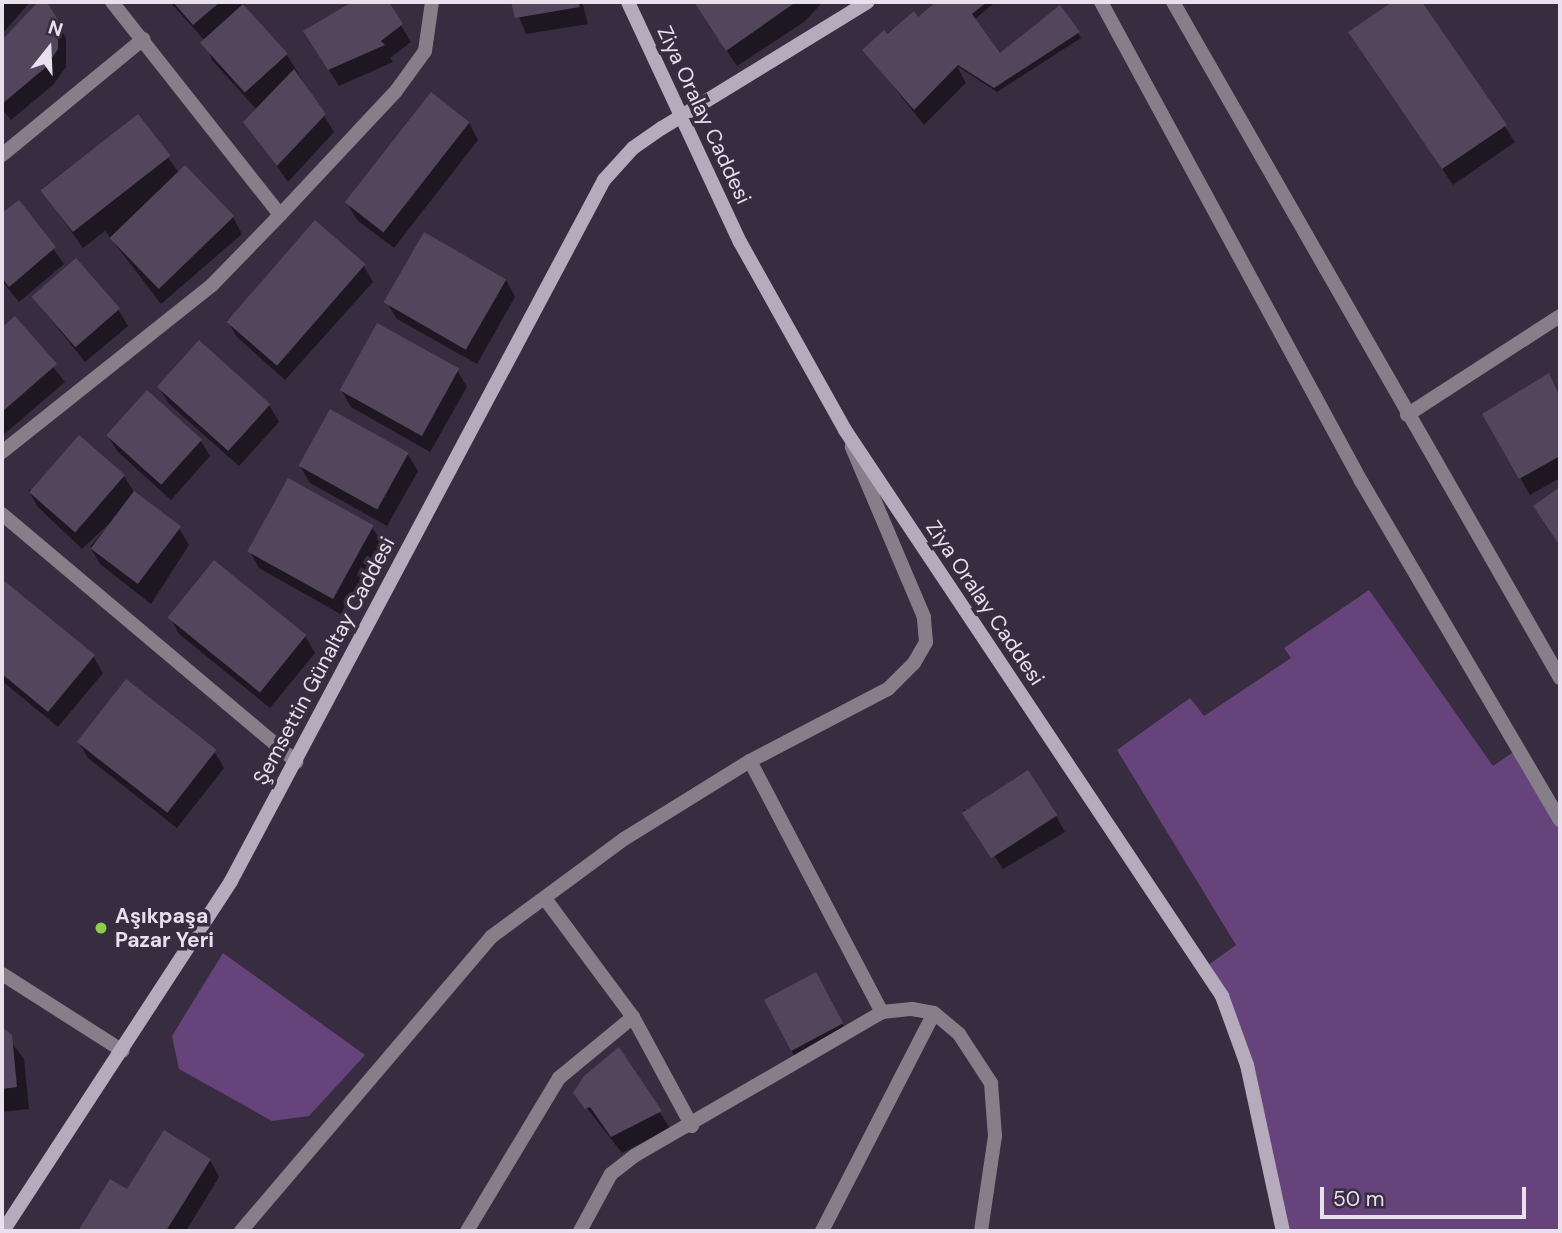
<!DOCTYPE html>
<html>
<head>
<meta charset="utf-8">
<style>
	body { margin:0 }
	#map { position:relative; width:1562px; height:1233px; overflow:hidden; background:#382c40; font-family:"DM Sans",sans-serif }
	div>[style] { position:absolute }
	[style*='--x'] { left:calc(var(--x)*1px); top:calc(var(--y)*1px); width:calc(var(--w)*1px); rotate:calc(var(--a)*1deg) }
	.green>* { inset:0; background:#66437a }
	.shadow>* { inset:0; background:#0007 }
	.building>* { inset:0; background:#53455b; transform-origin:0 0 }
	.street>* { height:14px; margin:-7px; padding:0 7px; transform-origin:7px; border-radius:7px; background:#867f8a }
	.secondary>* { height:14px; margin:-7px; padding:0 7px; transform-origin:7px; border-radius:7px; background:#b5abbc }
	.dots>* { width:19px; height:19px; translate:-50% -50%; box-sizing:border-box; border:4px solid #382c40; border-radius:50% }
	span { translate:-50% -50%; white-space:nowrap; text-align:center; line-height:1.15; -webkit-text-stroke:7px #382c40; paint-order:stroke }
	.street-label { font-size:21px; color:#e8e0ed }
	.poi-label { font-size:21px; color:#e8e0ed; font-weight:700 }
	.left { translate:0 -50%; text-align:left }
	.frame { position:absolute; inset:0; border:4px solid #e8e0ed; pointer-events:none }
	.north { position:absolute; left:14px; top:14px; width:70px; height:70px; -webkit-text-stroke:5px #382c40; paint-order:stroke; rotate:18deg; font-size:19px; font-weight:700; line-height:28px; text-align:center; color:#e8e0ed }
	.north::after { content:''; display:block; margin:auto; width:24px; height:32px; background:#e8e0ed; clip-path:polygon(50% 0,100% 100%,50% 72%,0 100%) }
	.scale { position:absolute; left:1320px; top:1187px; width:206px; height:32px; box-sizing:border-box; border:4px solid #e8e0ed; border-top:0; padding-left:9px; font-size:21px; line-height:24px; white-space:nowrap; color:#e8e0ed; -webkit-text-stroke:5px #382c40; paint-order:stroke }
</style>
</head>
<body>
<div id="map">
	<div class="green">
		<i style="clip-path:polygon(1369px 590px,1493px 766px,1518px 749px,1560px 820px,1560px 1231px,1283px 1231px,1247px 1065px,1204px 968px,1236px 945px,1117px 750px,1190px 698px,1204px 716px,1291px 658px,1284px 648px)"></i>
		<i style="clip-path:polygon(223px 953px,365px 1055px,309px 1116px,272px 1121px,179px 1069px,172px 1036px)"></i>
	</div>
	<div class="shadow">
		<i style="clip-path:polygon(2px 2px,30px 2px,2px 34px)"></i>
		<i style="clip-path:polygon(40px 2px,45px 2px,66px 38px,66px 67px,54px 84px,11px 120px,2px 109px,2px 42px)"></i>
		<i style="clip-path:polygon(170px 2px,248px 2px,243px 7px,287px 55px,334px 132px,288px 182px,245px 122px,257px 110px,212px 60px,205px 41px)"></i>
		<i style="clip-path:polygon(355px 2px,387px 2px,411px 42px,390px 58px,393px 62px,339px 86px,305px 32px)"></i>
		<i style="clip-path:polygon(513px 2px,582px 2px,588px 24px,526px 34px)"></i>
		<i style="clip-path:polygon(694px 2px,820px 2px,821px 4px,804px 22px,737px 66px)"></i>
		<i style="clip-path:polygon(939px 2px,995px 2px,974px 20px,1000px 55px,1078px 33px,1081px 38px,997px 92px,957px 66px,966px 83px,924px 125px,864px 50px,913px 14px,918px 19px)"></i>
		<i style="clip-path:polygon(1395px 2px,1420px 2px,1515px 142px,1453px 185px,1350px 33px)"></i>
		<i style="clip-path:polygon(138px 116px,179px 173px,233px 217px,242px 234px,161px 304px,105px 231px,83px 248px,41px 189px)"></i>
		<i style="clip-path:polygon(469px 123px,478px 140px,394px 248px,357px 220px,347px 203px)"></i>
		<i style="clip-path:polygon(19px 202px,64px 264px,19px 302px,2px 281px,2px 215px)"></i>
		<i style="clip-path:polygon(363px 265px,373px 282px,285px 380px,237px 337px,227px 320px)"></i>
		<i style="clip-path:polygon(506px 280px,515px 297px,477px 364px,397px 319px,387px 303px)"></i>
		<i style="clip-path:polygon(33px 297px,118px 309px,128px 326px,85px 362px)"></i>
		<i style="clip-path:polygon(14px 318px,65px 382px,2px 436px,2px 327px)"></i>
		<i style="clip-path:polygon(199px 343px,269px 405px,279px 422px,239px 466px,169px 404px,159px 387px)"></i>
		<i style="clip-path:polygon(457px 370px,467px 387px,430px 452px,351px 407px,341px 390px)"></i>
		<i style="clip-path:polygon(1548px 375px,1560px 397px,1560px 478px,1530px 495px,1484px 414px)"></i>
		<i style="clip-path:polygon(331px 412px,408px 455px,418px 471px,387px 526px,310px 483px,300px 466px)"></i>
		<i style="clip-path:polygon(108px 436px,200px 440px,210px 456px,171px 500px,118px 452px)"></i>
		<i style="clip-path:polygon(124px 476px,134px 492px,179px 528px,189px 545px,151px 604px,100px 564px,90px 547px,112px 521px,82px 549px,38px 507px,28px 490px)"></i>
		<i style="clip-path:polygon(372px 527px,382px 544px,342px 615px,259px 568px,250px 552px)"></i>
		<i style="clip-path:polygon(2px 581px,93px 656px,103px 673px,58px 727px,2px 681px)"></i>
		<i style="clip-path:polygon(170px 617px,305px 636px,315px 653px,270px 708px,179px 634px)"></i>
		<i style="clip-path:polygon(78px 742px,214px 751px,224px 768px,177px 828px,88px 758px)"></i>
		<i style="clip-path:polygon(963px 810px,1056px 816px,1065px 832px,1003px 869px)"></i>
		<i style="clip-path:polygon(821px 985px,848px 1034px,796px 1059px,790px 1048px)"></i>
		<i style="clip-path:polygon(2px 1030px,24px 1059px,29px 1109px,2px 1112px)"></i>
		<i style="clip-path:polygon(619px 1050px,670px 1128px,622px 1153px,575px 1093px)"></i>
		<i style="clip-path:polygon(210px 1160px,219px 1177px,186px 1231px,80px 1231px,111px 1182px,127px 1192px)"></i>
	</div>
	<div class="building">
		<i style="clip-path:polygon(38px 2px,47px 2px,58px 20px,58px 49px,45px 68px,2px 104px,2px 40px)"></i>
		<i style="clip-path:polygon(173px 2px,220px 2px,193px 25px)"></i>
		<i style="clip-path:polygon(352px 2px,389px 2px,403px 24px,381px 41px,385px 45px,328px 70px,303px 31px)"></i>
		<i style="clip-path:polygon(511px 2px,578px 2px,580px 7px,515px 18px)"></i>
		<i style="clip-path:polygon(694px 2px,796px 2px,726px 51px)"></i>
		<i style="clip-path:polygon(936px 2px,987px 2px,972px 14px,1000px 53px,1060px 5px,1080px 32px,994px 88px,958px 65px,914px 110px,862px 50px,884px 30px,887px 34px,914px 11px,918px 17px)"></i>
		<i style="clip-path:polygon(1392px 2px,1422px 2px,1507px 125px,1442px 169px,1348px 32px)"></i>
		<i style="left:243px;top:4px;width:67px;height:58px;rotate:48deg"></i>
		<i style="clip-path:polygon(294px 69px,326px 114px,277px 166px,243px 122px)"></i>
		<i style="left:431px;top:92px;width:49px;height:140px;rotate:38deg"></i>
		<i style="left:138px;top:114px;width:53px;height:124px;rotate:52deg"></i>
		<i style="left:185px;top:165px;width:71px;height:105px;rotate:46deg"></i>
		<i style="clip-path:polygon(19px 200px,56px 247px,9px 287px,2px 278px,2px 213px)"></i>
		<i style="left:315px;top:220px;width:67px;height:135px;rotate:41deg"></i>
		<i style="left:424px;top:232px;width:95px;height:81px;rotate:30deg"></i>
		<i style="left:76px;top:258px;width:67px;height:59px;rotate:49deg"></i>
		<i style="clip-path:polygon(15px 316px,57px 364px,2px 412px,2px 327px)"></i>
		<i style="left:377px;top:323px;width:94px;height:77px;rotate:29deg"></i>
		<i style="left:199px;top:340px;width:96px;height:63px;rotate:42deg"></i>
		<i style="clip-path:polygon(1549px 373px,1560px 397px,1560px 456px,1519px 479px,1482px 414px)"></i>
		<i style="left:147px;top:390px;width:74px;height:61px;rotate:42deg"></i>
		<i style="left:330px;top:409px;width:90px;height:65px;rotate:29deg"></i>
		<i style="left:79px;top:435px;width:61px;height:76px;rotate:41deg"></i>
		<i style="left:288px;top:478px;width:98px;height:84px;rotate:29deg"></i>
		<i style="clip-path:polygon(1560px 487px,1560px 546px,1533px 506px)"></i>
		<i style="left:134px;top:491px;width:59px;height:72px;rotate:37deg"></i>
		<i style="left:214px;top:560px;width:119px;height:74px;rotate:39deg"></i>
		<i style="clip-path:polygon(2px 579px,95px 655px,48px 712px,2px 674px)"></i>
		<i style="left:126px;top:679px;width:115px;height:80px;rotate:38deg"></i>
		<i style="left:1028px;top:770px;width:54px;height:79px;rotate:57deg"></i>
		<i style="left:816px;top:972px;width:58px;height:59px;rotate:62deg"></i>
		<i style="clip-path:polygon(2px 1027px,12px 1035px,17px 1087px,2px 1089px)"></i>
		<i style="clip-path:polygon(619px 1047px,662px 1111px,611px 1137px,590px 1107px,585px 1109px,573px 1093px,584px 1076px)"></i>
		<i style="clip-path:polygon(164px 1130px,211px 1159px,166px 1231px,78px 1231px,110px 1179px,127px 1189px)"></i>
	</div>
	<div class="street">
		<i style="--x:112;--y:2;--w:271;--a:51.7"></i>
		<i style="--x:1101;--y:2;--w:545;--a:61.51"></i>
		<i style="--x:1361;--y:481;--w:393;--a:59.6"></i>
		<i style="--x:1173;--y:2;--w:779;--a:60.21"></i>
		<i style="--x:2;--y:155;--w:183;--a:-39.4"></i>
		<i style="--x:1407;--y:415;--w:182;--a:-32.9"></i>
		<i style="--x:2;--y:452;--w:268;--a:-38.5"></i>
		<i style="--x:212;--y:285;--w:98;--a:-45.8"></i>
		<i style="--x:280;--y:215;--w:170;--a:-46.9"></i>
		<i style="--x:396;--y:91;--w:49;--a:-54.1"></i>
		<i style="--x:425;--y:51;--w:49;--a:-81.9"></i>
		<i style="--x:2;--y:514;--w:385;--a:40.1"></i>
		<i style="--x:750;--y:761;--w:284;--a:62.3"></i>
		<i style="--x:546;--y:900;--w:146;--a:53.4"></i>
		<i style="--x:633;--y:1017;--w:124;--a:61.6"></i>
		<i style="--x:2;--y:974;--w:143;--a:32.5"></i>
		<i style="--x:241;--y:1231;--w:386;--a:-49.6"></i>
		<i style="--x:491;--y:937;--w:165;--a:-36.4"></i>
		<i style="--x:624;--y:839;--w:148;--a:-31.8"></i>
		<i style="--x:750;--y:761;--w:156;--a:-27.6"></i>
		<i style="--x:888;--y:689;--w:37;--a:-45"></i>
		<i style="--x:914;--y:663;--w:24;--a:-60"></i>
		<i style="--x:926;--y:642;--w:25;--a:-95"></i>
		<i style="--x:924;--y:617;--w:185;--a:-113"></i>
		<i style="--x:467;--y:1231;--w:179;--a:-59"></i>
		<i style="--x:559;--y:1078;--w:96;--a:-39.5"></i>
		<i style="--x:580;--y:1231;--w:65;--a:-61.5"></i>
		<i style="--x:611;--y:1174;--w:29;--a:-38"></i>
		<i style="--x:634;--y:1156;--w:287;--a:-30.1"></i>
		<i style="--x:882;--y:1012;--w:30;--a:-6"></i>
		<i style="--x:912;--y:1009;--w:22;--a:10"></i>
		<i style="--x:934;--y:1013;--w:33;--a:40"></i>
		<i style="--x:959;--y:1034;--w:59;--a:56.9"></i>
		<i style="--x:991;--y:1083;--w:53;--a:85.7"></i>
		<i style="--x:995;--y:1136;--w:96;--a:98.4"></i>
		<i style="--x:822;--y:1231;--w:245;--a:-62.8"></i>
	</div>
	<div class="secondary">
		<i style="--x:628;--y:2;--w:265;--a:65"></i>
		<i style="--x:740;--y:242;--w:215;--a:60.8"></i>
		<i style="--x:845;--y:430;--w:680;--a:56.33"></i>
		<i style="--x:1222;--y:996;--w:73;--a:70.1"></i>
		<i style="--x:1247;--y:1065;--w:170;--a:77.8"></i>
		<i style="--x:3;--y:1231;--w:418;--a:-56.9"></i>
		<i style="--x:231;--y:881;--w:794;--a:-61.98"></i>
		<i style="--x:604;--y:180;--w:43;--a:-47.8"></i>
		<i style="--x:633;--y:148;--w:35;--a:-35"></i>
		<i style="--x:662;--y:128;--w:241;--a:-31.5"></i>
	</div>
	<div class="dots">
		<i style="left:101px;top:928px;background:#8bce47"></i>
	</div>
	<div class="street-label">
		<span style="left:704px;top:115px;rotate:65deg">Ziya Oralay Caddesi</span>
		<span style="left:985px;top:603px;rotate:56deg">Ziya Oralay Caddesi</span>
		<span style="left:324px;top:661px;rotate:-62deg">Şemsettin Günaltay Caddesi</span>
	</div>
	<div class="poi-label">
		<span class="left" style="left:115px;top:928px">Aşıkpaşa<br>Pazar Yeri</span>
	</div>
	<div class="frame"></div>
	<div class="north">N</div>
	<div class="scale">50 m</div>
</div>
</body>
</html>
